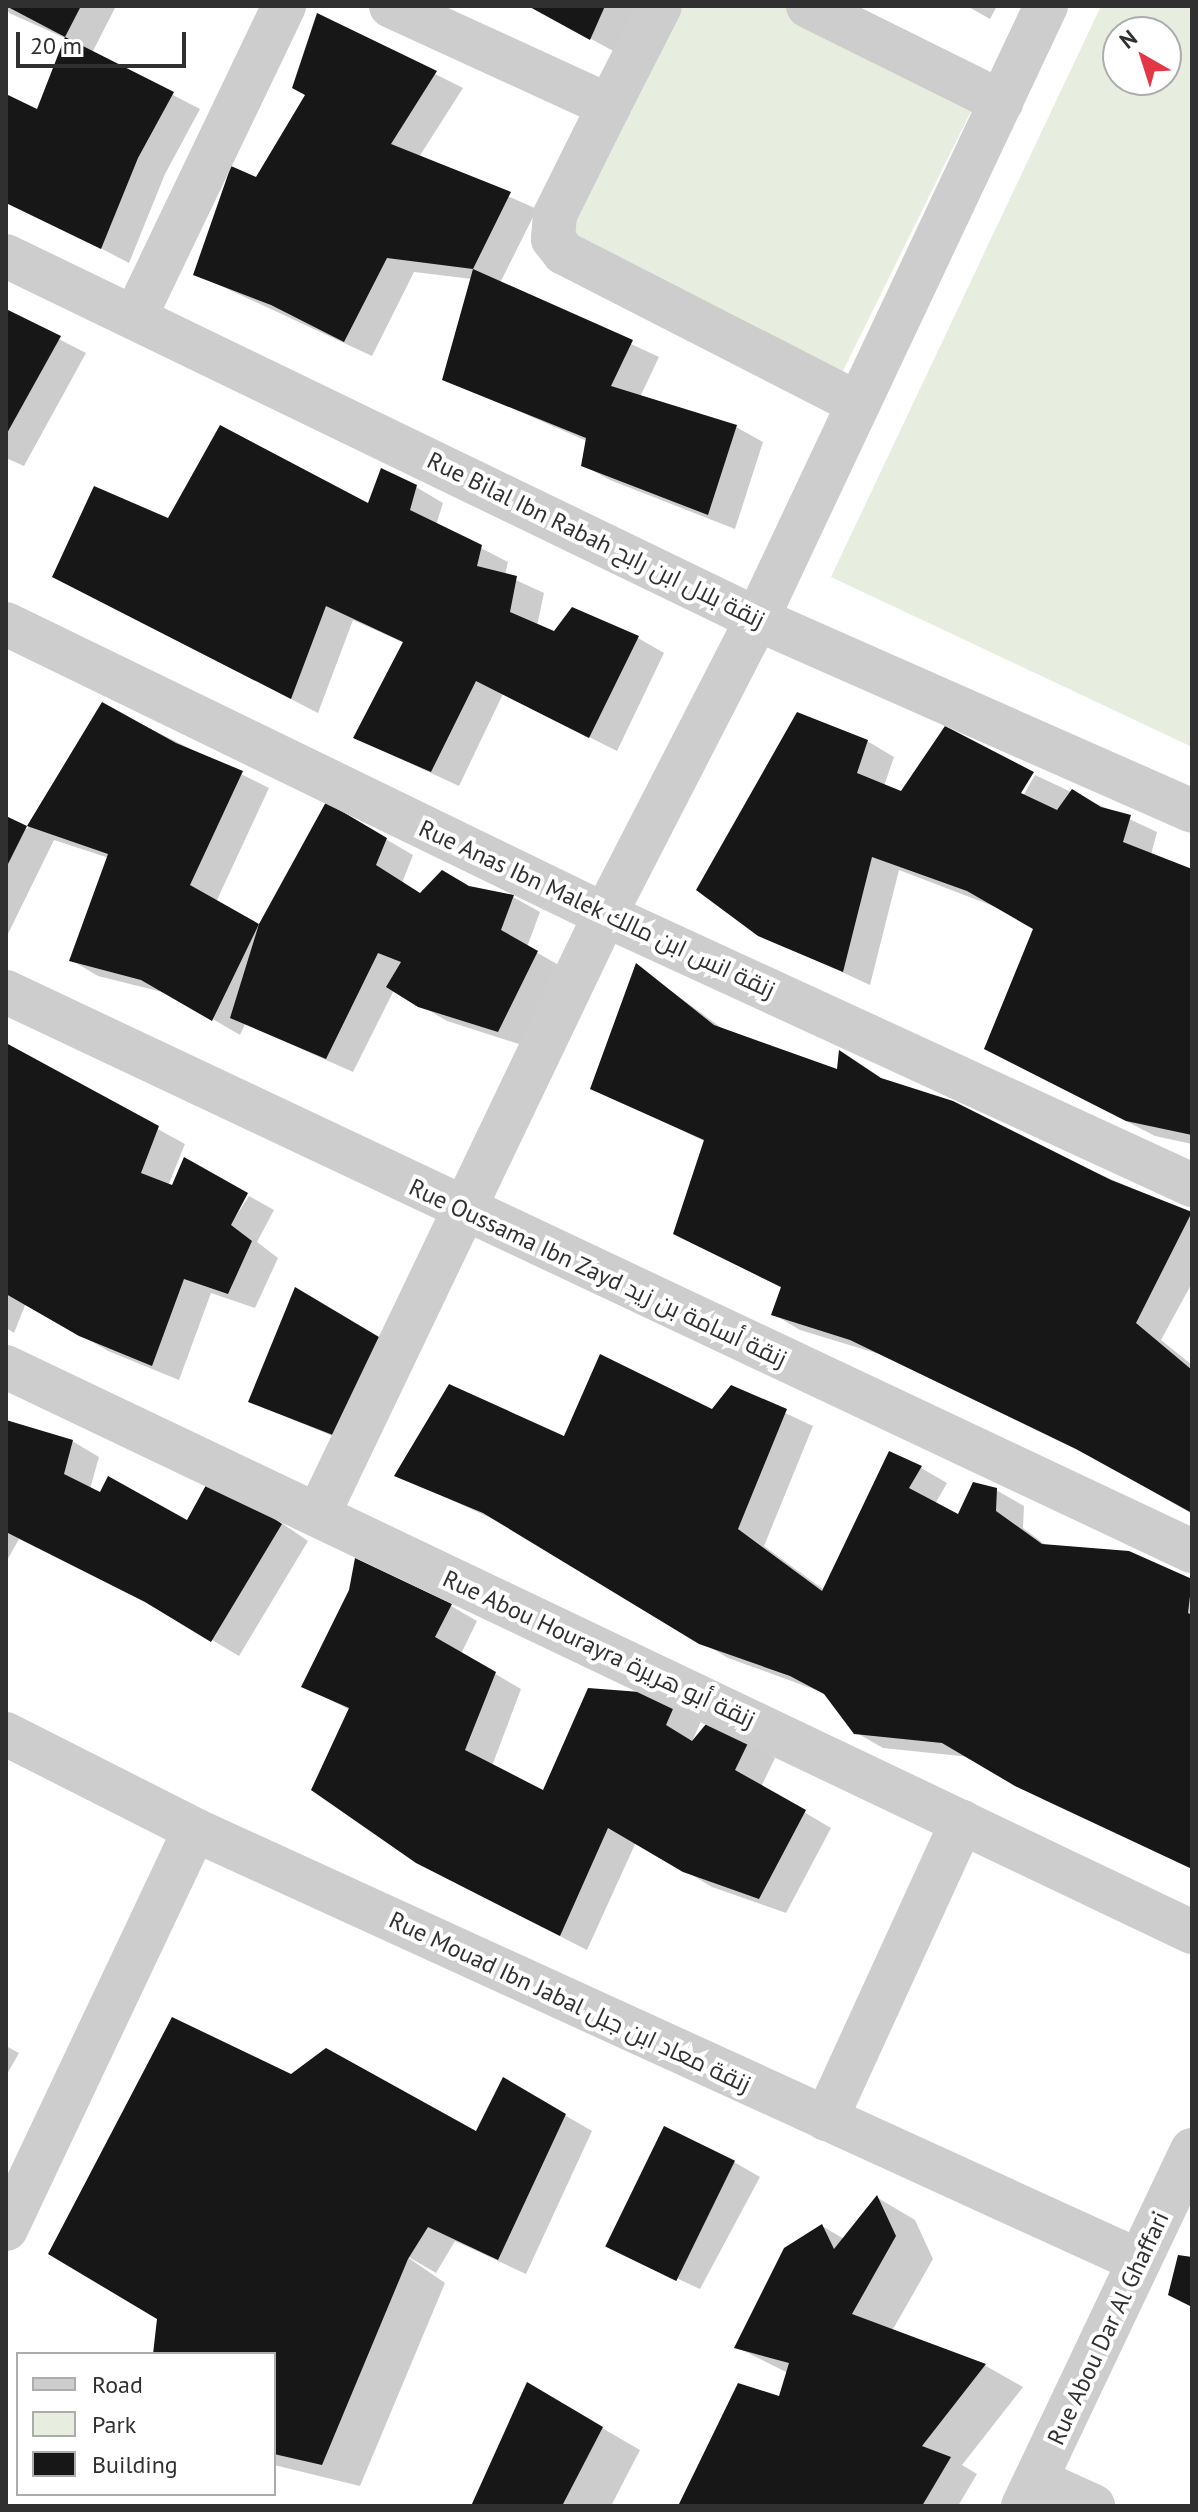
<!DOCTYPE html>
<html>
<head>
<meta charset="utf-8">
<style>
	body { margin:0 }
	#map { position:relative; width:1198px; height:2512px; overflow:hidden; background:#fff; font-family:"PT Sans",Cairo,sans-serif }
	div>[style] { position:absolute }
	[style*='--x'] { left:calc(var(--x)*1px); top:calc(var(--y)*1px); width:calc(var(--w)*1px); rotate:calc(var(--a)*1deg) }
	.green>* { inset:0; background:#e7eddf }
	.shadow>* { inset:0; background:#0003 }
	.building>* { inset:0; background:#171717; transform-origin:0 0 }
	.street>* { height:44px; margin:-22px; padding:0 22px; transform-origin:22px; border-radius:22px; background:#cdcdcd }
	span { translate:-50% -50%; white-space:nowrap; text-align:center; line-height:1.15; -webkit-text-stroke:8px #fff; paint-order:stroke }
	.street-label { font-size:24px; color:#303030 }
	.frame { position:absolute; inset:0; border:8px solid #303030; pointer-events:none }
	.legend { position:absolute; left:16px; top:2352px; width:260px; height:144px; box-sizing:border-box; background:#fff; border:2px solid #acacac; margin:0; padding:10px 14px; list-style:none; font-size:24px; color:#303030 }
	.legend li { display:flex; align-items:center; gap:16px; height:40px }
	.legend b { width:40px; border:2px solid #acacac }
	.north { position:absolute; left:1102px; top:16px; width:80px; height:80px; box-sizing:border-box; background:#fff; border:2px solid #acacac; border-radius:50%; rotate:321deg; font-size:22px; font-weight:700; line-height:32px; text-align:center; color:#303030 }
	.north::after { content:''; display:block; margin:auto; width:28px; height:36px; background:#e33748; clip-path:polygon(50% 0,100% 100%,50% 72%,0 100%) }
	.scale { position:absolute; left:16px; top:32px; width:170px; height:36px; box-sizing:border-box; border:4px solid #303030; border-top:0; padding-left:10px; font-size:24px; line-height:28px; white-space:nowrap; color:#303030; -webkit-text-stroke:6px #fff; paint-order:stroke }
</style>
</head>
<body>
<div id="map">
	<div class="green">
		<i style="clip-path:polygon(683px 6px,794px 6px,979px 95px,838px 381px,562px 245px)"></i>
		<i style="clip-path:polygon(evenodd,1101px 6px,1192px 6px,1192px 747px,831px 577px,1101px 6px,1118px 32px,1166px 32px,1166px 80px,1118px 80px,1118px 32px)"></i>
	</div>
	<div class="shadow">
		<i style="clip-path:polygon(6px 6px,116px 6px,92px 53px,200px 109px,165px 174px,129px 263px,6px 199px,6px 96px,38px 112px,67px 39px,9px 13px)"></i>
		<i style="clip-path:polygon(530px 6px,638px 6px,617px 53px)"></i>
		<i style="clip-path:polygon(967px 6px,997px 6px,990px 19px)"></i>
		<i style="clip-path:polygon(319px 16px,463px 88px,419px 157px,537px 209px,500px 283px,659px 357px,640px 397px,736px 427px,763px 442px,735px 529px,610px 480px,583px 465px,587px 441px,444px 379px,472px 279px,414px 272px,372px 356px,195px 274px,308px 94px)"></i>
		<i style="clip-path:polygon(6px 312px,86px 353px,24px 466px,6px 458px)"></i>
		<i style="clip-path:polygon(416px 487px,443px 503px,436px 525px,508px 562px,505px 575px,544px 593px,537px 626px,555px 634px,638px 638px,664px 653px,617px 751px,503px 694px,459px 786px,355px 738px,404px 643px,353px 620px,318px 713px,81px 591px,169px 520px,369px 506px)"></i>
		<i style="clip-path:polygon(103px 705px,269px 788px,216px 902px,260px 926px,327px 805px,413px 855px,402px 883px,421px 895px,470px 888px,513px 897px,540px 912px,527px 947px,564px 968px,525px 1046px,447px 1021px,394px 990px,353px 1072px,245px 1024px,240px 1035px,170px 994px,98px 976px,71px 960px,109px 858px,54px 840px,6px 938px,6px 818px,27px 829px)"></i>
		<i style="clip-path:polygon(867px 741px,894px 757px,884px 786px,902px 793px,1023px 796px,1035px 775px,1157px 832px,1151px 855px,1192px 871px,1192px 1144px,1155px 1136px,1013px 1063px,1035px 928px,1006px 911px,899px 870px,870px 985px,759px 934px)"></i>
		<i style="clip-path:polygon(637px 966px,727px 1032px,839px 1072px,841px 1054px,888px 1083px,1192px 1214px,1192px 1283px,1161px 1340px,1192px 1365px,1192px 1514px,1102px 1462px,879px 1354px,800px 1330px,773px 1314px,782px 1288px,675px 1233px,706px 1142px,593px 1088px)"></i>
		<i style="clip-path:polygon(6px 1046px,185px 1144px,168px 1186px,225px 1233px,249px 1196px,274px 1210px,257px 1242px,278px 1258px,255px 1308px,211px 1293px,179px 1380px,108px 1351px,26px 1303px,14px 1333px,6px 1328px)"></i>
		<i style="clip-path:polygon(296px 1289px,366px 1450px,251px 1402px)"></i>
		<i style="clip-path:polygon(731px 1388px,813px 1426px,764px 1546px,824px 1590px,921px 1468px,947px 1483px,935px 1504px,959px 1517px,996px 1490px,1024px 1506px,1023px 1528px,1047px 1546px,1129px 1553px,1192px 1581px,1192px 1868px,1044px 1800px,970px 1757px,883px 1748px,855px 1732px,827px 1694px,728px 1658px,508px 1526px,397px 1475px,712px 1412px)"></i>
		<i style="clip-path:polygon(6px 1420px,72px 1441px,99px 1457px,90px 1489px,188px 1523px,239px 1494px,308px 1541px,239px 1656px,165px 1612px,19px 1539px,6px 1562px)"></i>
		<i style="clip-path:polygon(451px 1606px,477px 1621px,461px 1654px,521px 1689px,492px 1766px,544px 1792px,589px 1690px,705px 1712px,691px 1744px,739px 1736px,775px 1758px,761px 1787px,831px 1828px,786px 1913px,712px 1887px,636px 1842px,587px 1950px,446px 1878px,350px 1710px,303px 1686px)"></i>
		<i style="clip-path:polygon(6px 2046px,19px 2053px,6px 2076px)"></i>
		<i style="clip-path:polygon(291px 2076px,477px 2134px,504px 2080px,592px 2131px,526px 2274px,455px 2241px,436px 2273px,400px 2252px,445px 2283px,360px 2486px,274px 2465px,274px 2354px,155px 2354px)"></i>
		<i style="clip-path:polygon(734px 2162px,760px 2177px,700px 2289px,605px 2245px)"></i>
		<i style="clip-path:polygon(878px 2198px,915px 2220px,933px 2259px,892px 2331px,986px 2366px,1023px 2387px,962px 2465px,977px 2474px,958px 2506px,680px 2506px,780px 2398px,788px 2373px,736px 2347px,822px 2226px,844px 2239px)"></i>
		<i style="clip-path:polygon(528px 2385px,640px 2450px,611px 2506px,473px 2506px)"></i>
	</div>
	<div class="building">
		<i style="clip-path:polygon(6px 6px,81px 6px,65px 37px)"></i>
		<i style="clip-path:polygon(528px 6px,605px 6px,590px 40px)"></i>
		<i style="clip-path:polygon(317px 13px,437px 71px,391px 144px,511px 192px,473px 269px,387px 258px,344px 342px,271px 305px,193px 275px,231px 166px,256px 177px,305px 95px,292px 88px)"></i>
		<i style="clip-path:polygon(65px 37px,174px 92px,138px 158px,101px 249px,6px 203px,6px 94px,37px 109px)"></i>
		<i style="clip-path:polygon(473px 269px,633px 340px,611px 386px,737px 425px,708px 515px,581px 466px,586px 438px,442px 380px)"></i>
		<i style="clip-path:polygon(6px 309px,61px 336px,6px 435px)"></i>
		<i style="clip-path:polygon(220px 425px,368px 503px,381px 468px,417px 485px,410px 510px,482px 545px,477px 566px,517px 576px,510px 612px,554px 631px,572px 607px,639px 636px,589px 738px,476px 681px,431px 772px,353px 738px,403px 642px,326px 606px,291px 699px,52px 577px,94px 486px,168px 518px)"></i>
		<i style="clip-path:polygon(102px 702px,176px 743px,243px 771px,190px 885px,259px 924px,212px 1021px,141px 980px,69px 961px,108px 854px,27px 826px)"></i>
		<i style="clip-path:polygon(797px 712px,868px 740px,857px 773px,901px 791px,945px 726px,1034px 772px,1021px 793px,1057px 810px,1072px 789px,1101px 807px,1131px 815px,1123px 842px,1192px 869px,1192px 1135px,1126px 1121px,984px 1049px,1033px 929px,967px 891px,872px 857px,843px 972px,758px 936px,696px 890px)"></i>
		<i style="clip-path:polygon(326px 802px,387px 838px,376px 865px,420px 893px,442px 870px,469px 886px,514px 895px,501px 930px,538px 951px,498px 1032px,418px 1007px,386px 987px,401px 962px,378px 953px,326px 1059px,230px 1018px,259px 924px)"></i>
		<i style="clip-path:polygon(6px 816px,27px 826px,6px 868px)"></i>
		<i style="clip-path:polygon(636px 963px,714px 1025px,837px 1069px,839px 1050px,881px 1078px,953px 1101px,1111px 1180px,1192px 1212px,1136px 1323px,1192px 1370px,1192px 1513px,1076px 1449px,850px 1340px,771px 1315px,781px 1287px,673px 1234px,704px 1140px,590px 1089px)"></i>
		<i style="clip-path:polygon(6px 1043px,159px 1126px,141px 1173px,172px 1185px,184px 1157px,248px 1193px,231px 1225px,252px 1241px,228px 1294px,184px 1279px,152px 1366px,79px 1336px,6px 1294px)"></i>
		<i style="clip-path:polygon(295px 1287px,384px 1340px,338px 1437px,248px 1402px)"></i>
		<i style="clip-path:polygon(600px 1354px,712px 1409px,731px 1385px,787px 1409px,738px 1529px,822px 1591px,889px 1451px,922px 1466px,909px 1488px,958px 1514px,973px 1482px,997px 1488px,996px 1511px,1042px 1544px,1129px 1551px,1192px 1579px,1188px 1613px,1192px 1615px,1192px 1869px,1015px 1786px,942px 1743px,854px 1734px,824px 1694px,790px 1676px,699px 1644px,483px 1513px,394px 1476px,449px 1384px,564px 1436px)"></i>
		<i style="clip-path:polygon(6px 1420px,73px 1440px,64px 1474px,100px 1492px,108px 1476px,187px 1520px,211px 1476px,282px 1524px,211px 1642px,145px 1602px,6px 1532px)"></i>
		<i style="clip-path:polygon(355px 1558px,452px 1604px,435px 1637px,496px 1672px,465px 1750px,543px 1790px,588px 1688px,679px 1695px,666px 1725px,692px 1741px,711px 1718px,749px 1741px,735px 1770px,806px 1810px,759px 1899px,683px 1872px,608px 1828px,560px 1936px,416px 1863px,311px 1790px,349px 1708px,301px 1687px,349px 1590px)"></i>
		<i style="clip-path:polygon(172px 2017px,291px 2074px,326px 2048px,476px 2131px,503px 2077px,566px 2114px,498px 2260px,428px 2227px,408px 2259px,322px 2465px,274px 2454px,274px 2354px,153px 2354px,157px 2319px,48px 2254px)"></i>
		<i style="left:664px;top:2126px;width:79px;height:134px;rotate:26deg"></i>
		<i style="clip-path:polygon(877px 2195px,896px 2236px,852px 2314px,986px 2364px,922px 2446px,951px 2457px,922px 2506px,678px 2506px,738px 2383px,779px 2396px,789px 2363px,734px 2348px,784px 2248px,822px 2224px,834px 2249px)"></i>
		<i style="clip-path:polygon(1178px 2255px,1192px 2257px,1192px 2307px,1168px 2295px)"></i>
		<i style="clip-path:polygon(527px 2382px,603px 2427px,562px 2506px,471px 2506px)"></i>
	</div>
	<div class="street">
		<i style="--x:391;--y:6;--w:240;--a:24.6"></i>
		<i style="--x:609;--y:106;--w:122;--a:116.4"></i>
		<i style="--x:555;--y:215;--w:24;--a:95"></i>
		<i style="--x:553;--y:239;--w:18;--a:52"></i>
		<i style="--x:564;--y:253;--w:327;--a:27.1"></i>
		<i style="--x:808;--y:6;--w:216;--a:26.4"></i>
		<i style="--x:609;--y:106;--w:112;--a:-63"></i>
		<i style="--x:6;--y:256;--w:834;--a:25.8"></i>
		<i style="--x:757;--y:619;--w:475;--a:23.8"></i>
		<i style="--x:136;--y:315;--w:343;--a:-64.4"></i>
		<i style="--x:6;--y:624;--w:666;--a:25.91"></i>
		<i style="--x:605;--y:915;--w:646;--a:24.7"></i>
		<i style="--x:6;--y:992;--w:1311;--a:25.24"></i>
		<i style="--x:6;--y:1367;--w:1314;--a:25.47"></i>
		<i style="--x:318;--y:1515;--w:665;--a:-64.44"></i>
		<i style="--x:605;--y:915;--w:333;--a:-62.8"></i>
		<i style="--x:757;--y:619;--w:678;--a:-64.76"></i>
		<i style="--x:6;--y:1734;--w:212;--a:26.9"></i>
		<i style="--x:195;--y:1830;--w:1038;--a:24.54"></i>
		<i style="--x:826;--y:2119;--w:327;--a:-65.4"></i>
		<i style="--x:6;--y:2229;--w:441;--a:-64.7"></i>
		<i style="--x:1036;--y:2480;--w:63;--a:24.5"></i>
		<i style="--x:1023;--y:2506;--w:394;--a:-64.6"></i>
	</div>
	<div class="street-label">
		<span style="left:596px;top:540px;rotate:26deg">Rue Bilal Ibn Rabah زنقة بلال ابن رابح</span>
		<span style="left:597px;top:909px;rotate:25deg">Rue Anas Ibn Malek زنقة انس ابن مالك</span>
		<span style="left:598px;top:1273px;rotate:25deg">Rue Oussama Ibn Zayd زنقة أسامة بن زيد</span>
		<span style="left:599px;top:1649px;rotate:25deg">Rue Abou Hourayra زنقة أبو هريرة</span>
		<span style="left:570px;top:2002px;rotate:25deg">Rue Mouad Ibn Jabal زنقة معاد ابن جبل</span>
		<span style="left:1108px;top:2328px;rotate:-65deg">Rue Abou Dar Al Ghaffari</span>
	</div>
	<div class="frame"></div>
	<ul class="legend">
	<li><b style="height:10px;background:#cdcdcd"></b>Road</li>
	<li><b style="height:22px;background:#e7eddf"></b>Park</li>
	<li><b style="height:22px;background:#171717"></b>Building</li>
	</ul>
	<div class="north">N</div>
	<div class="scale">20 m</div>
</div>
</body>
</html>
